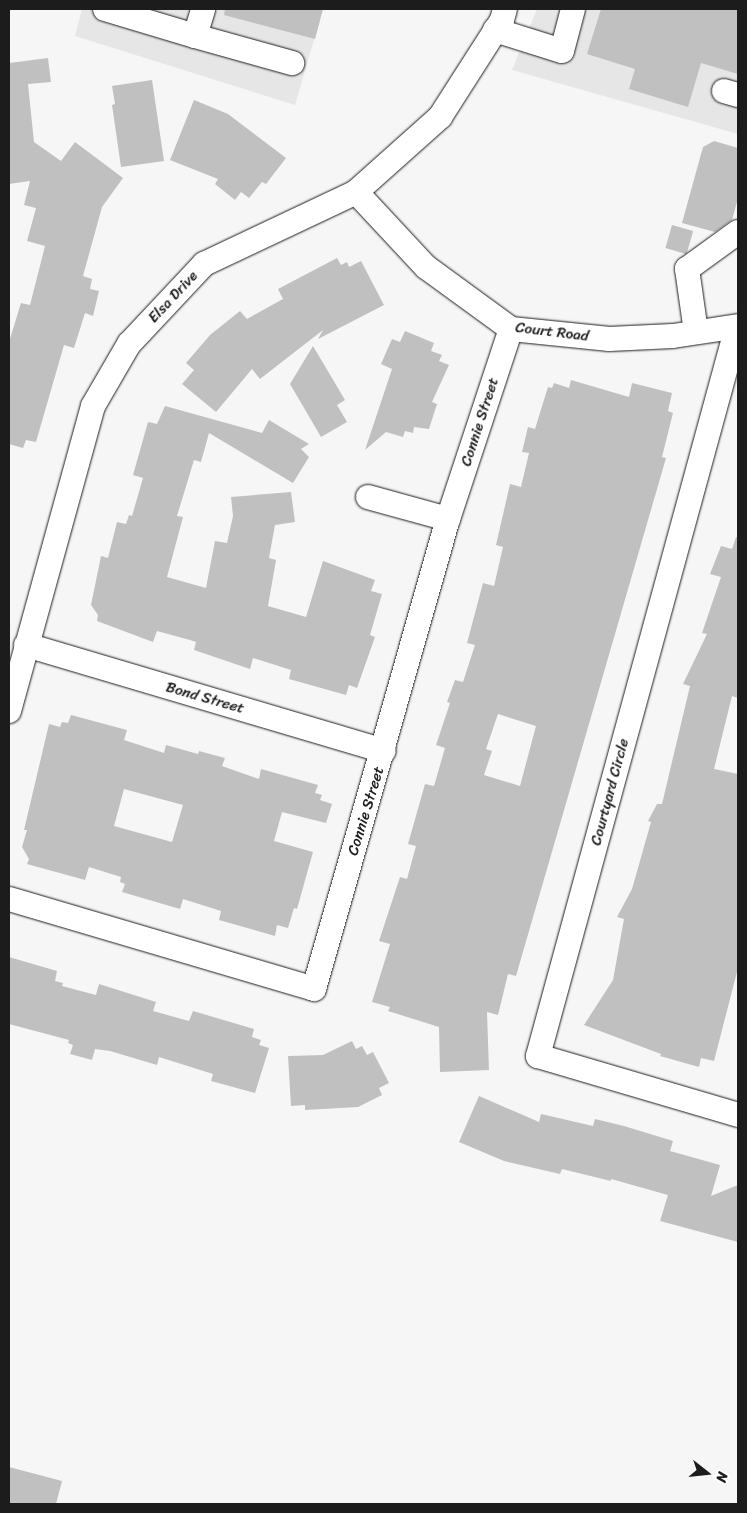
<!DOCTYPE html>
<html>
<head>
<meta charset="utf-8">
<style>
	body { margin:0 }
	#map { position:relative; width:747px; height:1513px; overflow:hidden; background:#f6f6f6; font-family:Sriracha,sans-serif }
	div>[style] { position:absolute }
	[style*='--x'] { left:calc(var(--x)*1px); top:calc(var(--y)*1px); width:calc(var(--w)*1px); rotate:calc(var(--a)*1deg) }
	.built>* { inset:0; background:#e6e6e6 }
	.building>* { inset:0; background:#c0c0c0; transform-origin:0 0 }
	.roads { filter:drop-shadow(0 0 1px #1c1c1c) drop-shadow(0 0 1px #1c1c1c) }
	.minor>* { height:24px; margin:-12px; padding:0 12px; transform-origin:12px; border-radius:12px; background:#fff }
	span { translate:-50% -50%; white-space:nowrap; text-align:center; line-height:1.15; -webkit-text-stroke:4px #fff; paint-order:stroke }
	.street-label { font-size:15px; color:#1c1c1c }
	.frame { position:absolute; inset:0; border:10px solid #1c1c1c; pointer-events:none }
	.north { position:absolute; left:682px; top:1448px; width:50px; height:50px; -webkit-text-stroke:4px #fff; paint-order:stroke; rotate:106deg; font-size:14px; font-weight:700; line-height:20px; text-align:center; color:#1c1c1c }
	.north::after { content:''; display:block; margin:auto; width:18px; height:22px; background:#1c1c1c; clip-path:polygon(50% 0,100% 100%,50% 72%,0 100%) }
</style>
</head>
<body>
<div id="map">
	<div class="built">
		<i style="clip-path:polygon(82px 9px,323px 9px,295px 105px,75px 36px)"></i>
		<i style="clip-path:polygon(537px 9px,738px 9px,738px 134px,512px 70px)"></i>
	</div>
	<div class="building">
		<i style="clip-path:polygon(225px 9px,323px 9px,315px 39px,224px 15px)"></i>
		<i style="clip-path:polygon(601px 9px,738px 9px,738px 74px,701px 63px,688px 107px,629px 89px,635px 69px,587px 54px)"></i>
		<i style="clip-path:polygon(48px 58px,51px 82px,28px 84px,34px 142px,61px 161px,75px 142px,123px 178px,102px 207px,83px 276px,92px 279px,90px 289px,99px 291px,93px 316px,85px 313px,74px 348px,64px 345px,36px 442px,26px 440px,23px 448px,9px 444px,9px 342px,21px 303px,30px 305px,45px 246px,27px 241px,36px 208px,24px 205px,30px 181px,9px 184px,9px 63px)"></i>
		<i style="clip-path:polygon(152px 80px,164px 161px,121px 167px,112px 105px,115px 104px,112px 86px)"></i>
		<i style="clip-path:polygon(194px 100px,228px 114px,286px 158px,266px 184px,262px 182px,249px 198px,241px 192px,235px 200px,215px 184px,218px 179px,170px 160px)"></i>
		<i style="clip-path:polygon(714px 141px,738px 148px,738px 198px,732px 220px,715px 232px,682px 223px,703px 147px)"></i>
		<i style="left:672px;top:225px;width:22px;height:24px;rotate:16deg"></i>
		<i style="clip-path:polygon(337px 258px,341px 265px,347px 262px,349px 267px,361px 261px,384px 305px,318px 339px,323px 330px,260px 379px,252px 369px,216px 412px,182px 384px,194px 370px,186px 363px,210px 335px,240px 311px,247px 319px,283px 299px,278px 289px)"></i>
		<i style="clip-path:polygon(405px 331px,434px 343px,431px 351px,442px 355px,439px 361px,449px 365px,432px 402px,437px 404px,429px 429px,414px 427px,413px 433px,405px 431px,403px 437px,386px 432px,365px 450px,392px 369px,381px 364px,392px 339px,400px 342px)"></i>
		<i style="clip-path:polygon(313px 346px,345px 400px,337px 405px,347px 422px,321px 437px,290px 384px)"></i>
		<i style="clip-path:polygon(evenodd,571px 380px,629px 397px,632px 383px,672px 393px,668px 411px,673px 413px,662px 457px,666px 458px,516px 976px,508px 974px,498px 1015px,487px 1012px,489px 1070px,440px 1072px,439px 1027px,388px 1011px,390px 1007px,372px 1002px,390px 944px,379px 941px,400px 877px,407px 879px,416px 846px,408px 844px,425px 784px,434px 786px,445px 748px,436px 745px,450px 703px,447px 702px,455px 680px,463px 682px,475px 645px,467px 643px,483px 583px,494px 586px,503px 547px,496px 545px,510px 484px,521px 487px,529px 453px,522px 452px,528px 427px,535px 429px,548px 387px,552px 388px,554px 383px,569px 388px,571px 380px,498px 714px,536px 726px,520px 786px,484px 775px,492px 751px,486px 749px,498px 714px)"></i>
		<i style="clip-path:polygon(165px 406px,262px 433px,269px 420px,309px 444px,301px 449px,309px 457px,293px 483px,209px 433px,201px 462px,194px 460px,177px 516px,183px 517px,167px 577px,206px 588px,215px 541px,227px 543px,233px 516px,231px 497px,291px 492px,295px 522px,275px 525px,269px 558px,276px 560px,268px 606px,306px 617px,323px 561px,375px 580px,371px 591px,382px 594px,370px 635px,375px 637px,357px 688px,349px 685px,346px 695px,289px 679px,291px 670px,253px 658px,250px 669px,194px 650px,196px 642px,190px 640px,157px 631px,153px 642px,97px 621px,98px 615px,91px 605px,101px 556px,108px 558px,117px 522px,126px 524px,129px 515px,132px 516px,143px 478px,133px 475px,148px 422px,157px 424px)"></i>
		<i style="clip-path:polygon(736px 537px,738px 538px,738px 698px,732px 696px,714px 769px,738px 774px,738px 968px,714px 1061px,701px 1058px,699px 1067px,660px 1056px,661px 1054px,584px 1025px,613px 980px,624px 919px,617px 917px,632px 889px,651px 822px,648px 821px,657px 804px,662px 804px,690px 686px,683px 684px,707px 634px,702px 633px,721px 577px,710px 574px,721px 546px,732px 549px)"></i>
		<i style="clip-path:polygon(evenodd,71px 715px,127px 730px,124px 740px,164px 753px,166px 745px,198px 754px,199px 751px,225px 758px,222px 766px,259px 779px,261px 769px,318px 785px,315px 793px,322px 795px,320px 800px,332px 804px,326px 823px,282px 812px,274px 841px,313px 852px,297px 909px,294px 908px,288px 928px,277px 925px,275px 936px,219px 920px,221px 911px,183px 899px,180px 909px,122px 892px,125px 884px,120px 882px,121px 877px,89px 867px,85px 880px,27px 864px,29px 859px,22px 847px,27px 830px,24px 830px,49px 724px,60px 727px,62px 722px,68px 723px,71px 715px,124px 789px,183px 805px,172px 842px,114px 826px,124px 789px)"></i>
		<i style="clip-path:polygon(9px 957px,57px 971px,55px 981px,63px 983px,62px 986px,96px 995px,99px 984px,156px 1002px,153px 1011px,189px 1021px,193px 1011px,254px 1029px,252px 1037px,261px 1040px,259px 1045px,269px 1048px,255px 1093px,211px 1081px,213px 1074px,159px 1057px,157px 1065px,110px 1051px,95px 1049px,92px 1060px,70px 1054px,73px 1045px,68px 1043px,69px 1040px,9px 1024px)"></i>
		<i style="clip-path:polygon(352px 1041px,356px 1049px,362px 1046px,367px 1055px,373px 1052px,389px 1083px,379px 1088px,382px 1095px,358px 1107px,305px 1110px,305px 1105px,291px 1106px,288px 1056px,323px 1055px)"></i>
		<i style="clip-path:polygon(479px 1096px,539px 1122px,541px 1114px,593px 1126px,595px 1119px,624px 1126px,673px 1141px,670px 1151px,720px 1165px,711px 1196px,738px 1185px,738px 1242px,660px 1221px,668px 1195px,611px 1179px,611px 1181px,562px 1169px,560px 1174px,504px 1161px,459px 1142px)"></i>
		<i style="clip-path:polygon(9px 1467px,62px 1481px,56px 1504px,9px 1504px)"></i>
	</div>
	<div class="roads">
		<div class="minor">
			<i style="--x:105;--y:9;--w:94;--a:16.7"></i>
			<i style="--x:195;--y:36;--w:28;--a:-73"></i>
			<i style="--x:495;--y:30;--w:70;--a:17.4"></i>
			<i style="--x:562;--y:51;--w:43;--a:-75.3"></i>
			<i style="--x:195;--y:36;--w:101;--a:15.6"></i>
			<i style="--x:724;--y:91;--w:15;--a:16"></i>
			<i style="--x:356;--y:192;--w:103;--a:47"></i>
			<i style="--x:426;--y:267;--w:105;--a:36.1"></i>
			<i style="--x:511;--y:329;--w:99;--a:5.8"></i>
			<i style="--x:609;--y:339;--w:64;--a:-2.7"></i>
			<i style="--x:673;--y:336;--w:66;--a:-8.7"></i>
			<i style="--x:737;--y:327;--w:756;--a:105.27"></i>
			<i style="--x:538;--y:1056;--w:209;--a:16.4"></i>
			<i style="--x:696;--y:332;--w:64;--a:-98.1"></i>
			<i style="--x:687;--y:269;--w:63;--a:-36"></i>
			<i style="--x:368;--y:497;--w:83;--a:15.4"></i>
			<i style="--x:26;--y:645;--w:373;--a:16.5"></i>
			<i style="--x:9;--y:711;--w:316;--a:-74.6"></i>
			<i style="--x:93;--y:406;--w:72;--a:-59.9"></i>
			<i style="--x:129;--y:344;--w:110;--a:-46.8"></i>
			<i style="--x:204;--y:264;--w:168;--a:-25.3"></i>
			<i style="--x:356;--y:192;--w:113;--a:-41.8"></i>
			<i style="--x:440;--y:117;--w:115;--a:-57.4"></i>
			<i style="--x:502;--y:20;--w:11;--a:-75"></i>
			<i style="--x:9;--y:899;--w:318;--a:16.4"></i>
			<i style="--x:314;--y:989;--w:489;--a:-74.1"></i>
			<i style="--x:448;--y:519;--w:200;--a:-71.7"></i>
		</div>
	</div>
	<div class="street-label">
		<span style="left:173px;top:297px;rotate:-47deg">Elsa Drive</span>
		<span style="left:552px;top:332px;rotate:7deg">Court Road</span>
		<span style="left:480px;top:422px;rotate:-72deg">Connie Street</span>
		<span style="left:205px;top:698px;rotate:16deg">Bond Street</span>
		<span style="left:610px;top:792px;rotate:-75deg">Courtyard Circle</span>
		<span style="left:366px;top:811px;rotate:-73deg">Connie Street</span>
	</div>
	<div class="frame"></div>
	<div class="north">N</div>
</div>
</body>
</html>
